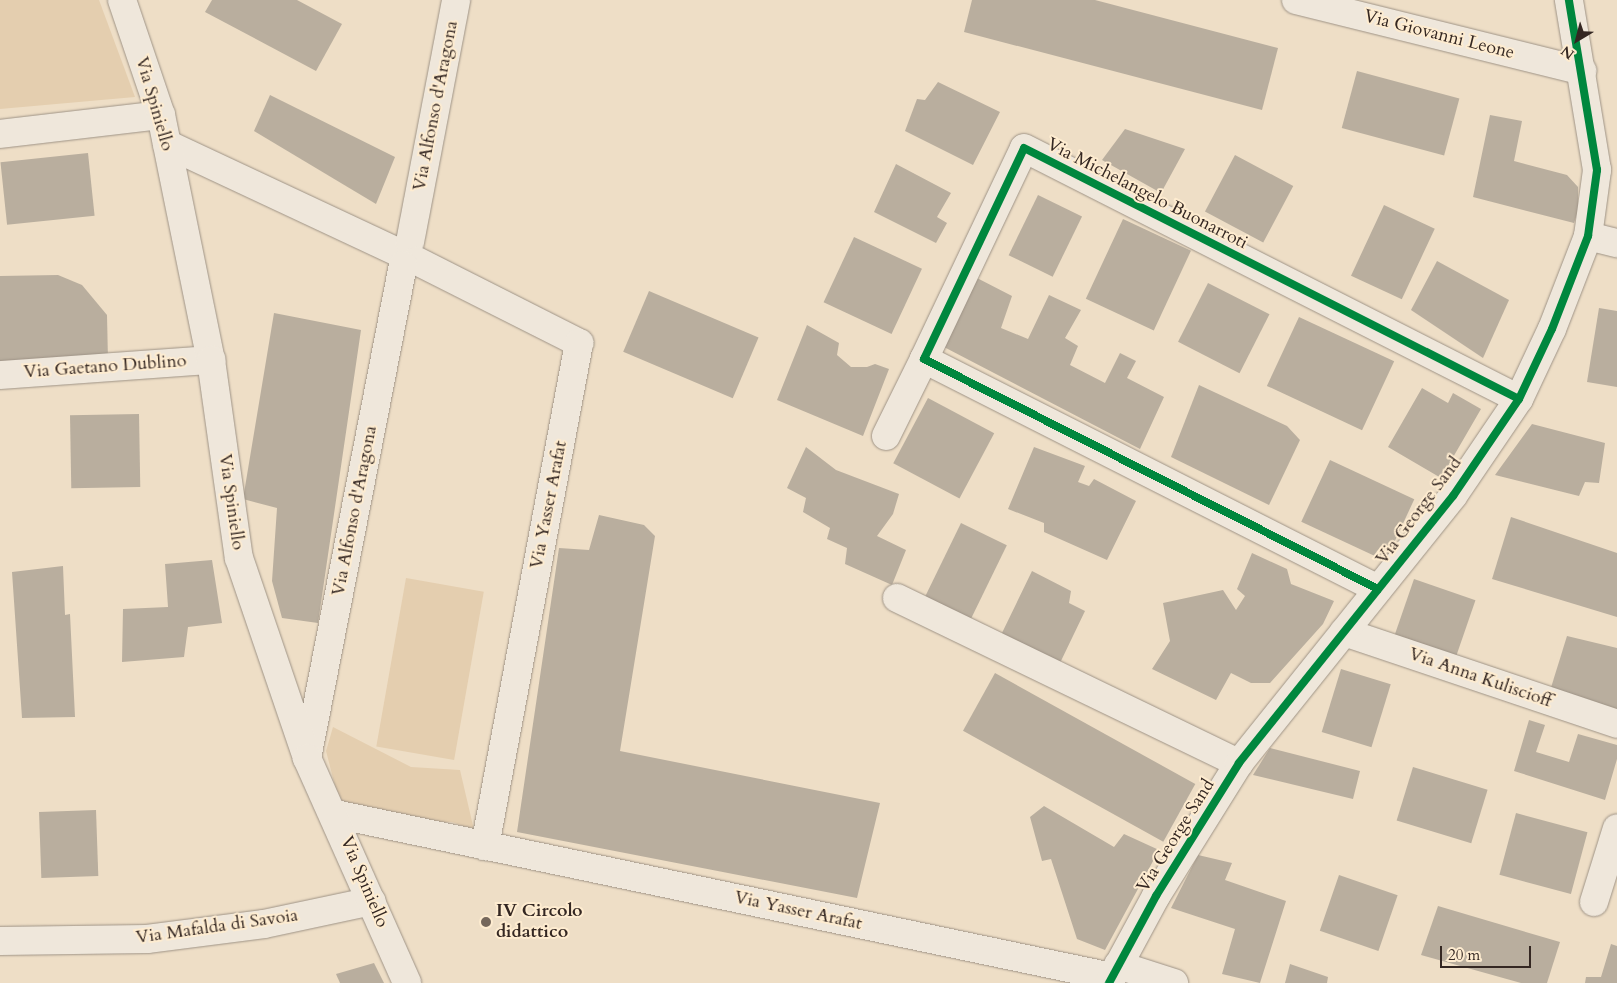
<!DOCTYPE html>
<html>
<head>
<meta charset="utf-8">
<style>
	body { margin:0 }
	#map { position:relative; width:1617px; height:983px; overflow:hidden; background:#eedec6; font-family:Cardo,serif }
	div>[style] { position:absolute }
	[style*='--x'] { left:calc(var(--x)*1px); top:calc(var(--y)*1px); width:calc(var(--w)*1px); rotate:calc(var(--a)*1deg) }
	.green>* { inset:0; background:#e4ceaf; transform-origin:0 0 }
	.building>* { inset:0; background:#b9ae9e; transform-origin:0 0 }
	.roads { filter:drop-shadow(0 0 1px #9e9386) drop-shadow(0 0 1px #9e9386) }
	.street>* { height:28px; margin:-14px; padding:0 14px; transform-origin:14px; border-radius:14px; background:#efe7db }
	.secondary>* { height:28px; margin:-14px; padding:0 14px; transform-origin:14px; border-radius:14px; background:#efe7db }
	.cycleway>* { height:8px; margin:-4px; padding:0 4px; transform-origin:4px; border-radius:4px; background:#00873e }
	.dots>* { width:14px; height:14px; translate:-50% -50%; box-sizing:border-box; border:2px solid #feecd0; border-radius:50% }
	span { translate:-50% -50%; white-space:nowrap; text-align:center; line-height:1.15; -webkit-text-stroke:4px #feecd0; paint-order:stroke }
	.street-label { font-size:18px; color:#342722 }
	.poi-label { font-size:18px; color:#342722; font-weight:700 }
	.left { translate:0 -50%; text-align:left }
	.north { position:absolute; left:1552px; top:15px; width:50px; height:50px; -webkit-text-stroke:4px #feecd0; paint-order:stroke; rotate:217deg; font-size:14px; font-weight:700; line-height:20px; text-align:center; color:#342722 }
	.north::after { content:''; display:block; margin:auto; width:18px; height:22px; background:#342722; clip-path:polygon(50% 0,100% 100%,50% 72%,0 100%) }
	.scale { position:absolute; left:1440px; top:946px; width:91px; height:22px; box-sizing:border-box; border:2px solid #342722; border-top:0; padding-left:6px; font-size:15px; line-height:18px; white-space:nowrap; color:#342722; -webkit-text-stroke:4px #feecd0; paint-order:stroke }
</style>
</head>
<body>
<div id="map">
	<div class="green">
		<i style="clip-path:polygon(0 0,99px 0,135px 97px,0 109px)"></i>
		<i style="left:406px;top:578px;width:79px;height:171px;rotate:10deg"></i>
		<i style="clip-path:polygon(333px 727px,411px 767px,460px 770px,474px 830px,452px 822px,429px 822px,340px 805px,326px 751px)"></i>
	</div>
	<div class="building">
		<i style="clip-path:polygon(212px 0,297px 0,342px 24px,316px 71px,205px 12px)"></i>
		<i style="clip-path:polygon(972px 0,1095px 0,1278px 48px,1262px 110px,964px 32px)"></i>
		<i style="left:1357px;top:71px;width:106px;height:59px;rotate:15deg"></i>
		<i style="clip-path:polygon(938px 82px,1000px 112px,973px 165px,905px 131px,917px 99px,925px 100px)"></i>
		<i style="clip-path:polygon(270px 95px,395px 157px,376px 204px,254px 131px)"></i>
		<i style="clip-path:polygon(1490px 115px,1522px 121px,1514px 161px,1567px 175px,1578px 187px,1578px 211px,1574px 223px,1473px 197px)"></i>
		<i style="clip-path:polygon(1125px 129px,1185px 149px,1161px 193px,1102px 160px)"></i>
		<i style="left:88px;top:153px;width:63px;height:88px;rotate:84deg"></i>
		<i style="left:1235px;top:155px;width:66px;height:64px;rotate:28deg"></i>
		<i style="clip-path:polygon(896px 164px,951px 193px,937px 217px,947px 223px,936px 243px,874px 212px)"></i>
		<i style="left:1038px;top:195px;width:49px;height:67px;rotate:26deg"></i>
		<i style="left:1384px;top:205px;width:56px;height:78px;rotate:25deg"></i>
		<i style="left:1123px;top:219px;width:75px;height:88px;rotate:25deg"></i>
		<i style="left:854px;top:237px;width:75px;height:72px;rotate:25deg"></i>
		<i style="clip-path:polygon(1437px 261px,1509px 300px,1483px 358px,1411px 310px)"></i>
		<i style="clip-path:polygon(58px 275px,82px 285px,107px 315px,108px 361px,0 368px,0 276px)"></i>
		<i style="clip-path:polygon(977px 278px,1012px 296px,1001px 328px,1028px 339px,1049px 295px,1081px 310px,1065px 338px,1078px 346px,1070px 365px,1105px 383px,1120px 353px,1136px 361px,1127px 378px,1164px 397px,1140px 449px,944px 347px)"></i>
		<i style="left:1208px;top:283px;width:69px;height:66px;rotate:27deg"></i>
		<i style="left:649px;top:291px;width:119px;height:66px;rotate:23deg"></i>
		<i style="clip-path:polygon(1599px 308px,1617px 311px,1617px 387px,1587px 382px)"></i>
		<i style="clip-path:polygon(274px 313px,361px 330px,318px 623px,282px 618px,272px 581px,277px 508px,243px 499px)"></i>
		<i style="left:1299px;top:317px;width:105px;height:76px;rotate:25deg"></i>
		<i style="clip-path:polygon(807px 325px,839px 343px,837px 355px,851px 367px,867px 367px,875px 364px,889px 369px,863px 436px,777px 400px)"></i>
		<i style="clip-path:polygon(1199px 385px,1287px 426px,1300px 440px,1269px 505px,1171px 457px)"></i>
		<i style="clip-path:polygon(1422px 388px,1448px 403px,1453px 393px,1481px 409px,1441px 478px,1388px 447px)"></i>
		<i style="left:928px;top:398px;width:75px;height:74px;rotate:28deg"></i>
		<i style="left:139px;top:414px;width:73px;height:69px;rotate:89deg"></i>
		<i style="clip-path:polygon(1532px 424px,1605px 443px,1599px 483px,1585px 482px,1579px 496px,1495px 475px)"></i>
		<i style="clip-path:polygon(806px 447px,836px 470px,899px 494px,893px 514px,877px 536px,906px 550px,892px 585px,845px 564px,847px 548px,827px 539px,830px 528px,803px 512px,806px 498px,787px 488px)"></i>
		<i style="clip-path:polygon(1034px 447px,1085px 466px,1078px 482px,1089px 486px,1094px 479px,1136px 501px,1107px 560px,1044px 532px,1044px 523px,1008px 509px)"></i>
		<i style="left:1330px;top:460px;width:93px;height:68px;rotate:25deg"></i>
		<i style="clip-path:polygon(599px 515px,644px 525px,655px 536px,620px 751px,880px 803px,857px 898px,517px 832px,559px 548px,589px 550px)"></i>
		<i style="clip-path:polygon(1511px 517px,1617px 553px,1617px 617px,1492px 579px)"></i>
		<i style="left:961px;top:523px;width:51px;height:89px;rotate:26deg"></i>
		<i style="clip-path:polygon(1252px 553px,1287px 569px,1291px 584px,1334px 601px,1323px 624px,1270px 683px,1251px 683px,1231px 673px,1216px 700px,1152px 669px,1170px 641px,1163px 603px,1223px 590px,1236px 610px,1245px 596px,1237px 589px)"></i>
		<i style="clip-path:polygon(212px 560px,222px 623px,188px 627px,184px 657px,122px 662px,123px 609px,168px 607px,165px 564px)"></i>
		<i style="clip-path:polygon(63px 566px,65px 615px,70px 614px,75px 717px,22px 718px,12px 572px)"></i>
		<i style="clip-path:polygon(1032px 571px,1071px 591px,1069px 603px,1085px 611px,1060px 663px,1001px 635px)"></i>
		<i style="left:1414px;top:579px;width:65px;height:67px;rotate:19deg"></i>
		<i style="clip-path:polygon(1567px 636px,1617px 648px,1617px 714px,1549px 694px)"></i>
		<i style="left:1341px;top:669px;width:52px;height:66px;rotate:17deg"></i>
		<i style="left:995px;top:673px;width:229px;height:66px;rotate:29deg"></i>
		<i style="clip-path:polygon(1529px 720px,1545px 725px,1536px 752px,1569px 762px,1578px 734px,1617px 745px,1617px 759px,1605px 800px,1514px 771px)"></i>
		<i style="clip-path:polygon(1270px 748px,1360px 771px,1353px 799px,1253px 775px)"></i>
		<i style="left:1413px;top:767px;width:78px;height:56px;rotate:17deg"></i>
		<i style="clip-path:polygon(1044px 806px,1114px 847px,1124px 834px,1159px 850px,1105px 950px,1077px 939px,1051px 859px,1042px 861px,1030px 817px)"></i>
		<i style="left:96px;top:810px;width:66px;height:57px;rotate:88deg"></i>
		<i style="left:1516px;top:813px;width:74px;height:64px;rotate:15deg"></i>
		<i style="clip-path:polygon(1198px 855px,1232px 863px,1225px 880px,1286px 901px,1260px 983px,1222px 974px,1235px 929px,1171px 908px)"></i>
		<i style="left:1339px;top:875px;width:62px;height:59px;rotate:19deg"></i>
		<i style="clip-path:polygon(1438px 906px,1560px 942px,1547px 983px,1521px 983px,1421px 955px)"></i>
		<i style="clip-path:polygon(1611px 944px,1617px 946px,1617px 983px,1585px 983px,1586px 977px,1601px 977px)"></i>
		<i style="clip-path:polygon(374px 963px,384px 983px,340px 983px,336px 974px)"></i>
		<i style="clip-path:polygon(1290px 964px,1328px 977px,1327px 983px,1285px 983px)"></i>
	</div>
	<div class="roads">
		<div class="street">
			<i style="--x:1296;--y:0;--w:295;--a:13.9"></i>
			<i style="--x:0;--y:134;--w:162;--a:-6.7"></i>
			<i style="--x:167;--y:144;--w:252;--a:25.1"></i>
			<i style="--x:1588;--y:236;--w:30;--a:14"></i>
			<i style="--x:410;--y:242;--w:246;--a:-79.2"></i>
			<i style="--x:417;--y:261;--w:182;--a:26.8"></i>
			<i style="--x:579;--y:343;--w:512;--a:100.59"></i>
			<i style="--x:0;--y:375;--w:212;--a:-4.1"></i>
			<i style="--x:886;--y:436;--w:86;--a:-63.7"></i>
			<i style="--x:1378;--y:589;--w:509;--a:-153.13"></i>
			<i style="--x:924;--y:359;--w:233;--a:-64.6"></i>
			<i style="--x:1024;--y:148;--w:555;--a:26.89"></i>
			<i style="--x:897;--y:598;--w:380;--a:25.8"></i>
			<i style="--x:1344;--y:632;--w:288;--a:18.6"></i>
			<i style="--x:307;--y:758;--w:502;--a:-78.98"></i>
			<i style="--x:335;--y:814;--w:794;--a:11.85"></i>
			<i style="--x:1594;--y:902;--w:77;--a:-72.7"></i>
			<i style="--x:0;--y:941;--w:147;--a:-0.8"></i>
			<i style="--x:147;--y:939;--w:118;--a:-7.3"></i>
			<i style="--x:264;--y:924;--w:110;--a:-12"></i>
			<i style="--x:1118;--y:965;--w:59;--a:17.8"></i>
			<i style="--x:1109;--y:983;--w:99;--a:-61.6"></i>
			<i style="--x:1156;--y:896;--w:157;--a:-58"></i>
			<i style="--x:1239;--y:763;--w:342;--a:-51.3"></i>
			<i style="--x:1453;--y:496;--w:117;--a:-55.8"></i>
			<i style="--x:1519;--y:399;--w:77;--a:-64.8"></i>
			<i style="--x:1552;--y:329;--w:100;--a:-68.8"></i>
			<i style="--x:1588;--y:236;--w:67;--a:-82.2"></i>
			<i style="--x:1597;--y:170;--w:172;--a:-99.4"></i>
		</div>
		<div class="secondary">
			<i style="--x:122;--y:0;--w:121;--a:71.3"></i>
			<i style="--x:161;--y:115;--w:250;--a:78.5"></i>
			<i style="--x:211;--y:360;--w:200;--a:82"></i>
			<i style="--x:239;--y:558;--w:211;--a:71.2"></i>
			<i style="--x:307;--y:758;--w:246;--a:66"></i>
		</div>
	</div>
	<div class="cycleway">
		<i style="--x:1378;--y:589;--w:509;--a:-153.13"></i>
		<i style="--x:924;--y:359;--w:233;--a:-64.6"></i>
		<i style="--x:1024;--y:148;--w:555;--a:26.89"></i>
		<i style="--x:1109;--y:983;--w:99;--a:-61.6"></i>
		<i style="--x:1156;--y:896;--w:157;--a:-58"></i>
		<i style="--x:1239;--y:763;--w:342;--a:-51.3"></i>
		<i style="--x:1453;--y:496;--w:117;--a:-55.8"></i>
		<i style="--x:1519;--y:399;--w:77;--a:-64.8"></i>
		<i style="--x:1552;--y:329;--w:100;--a:-68.8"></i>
		<i style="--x:1588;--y:236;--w:67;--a:-82.2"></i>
		<i style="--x:1597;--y:170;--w:172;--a:-99.4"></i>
	</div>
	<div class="dots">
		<i style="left:486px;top:922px;background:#75675b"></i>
	</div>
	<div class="street-label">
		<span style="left:1439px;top:35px;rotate:14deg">Via Giovanni Leone</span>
		<span style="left:154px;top:104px;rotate:74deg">Via Spiniello</span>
		<span style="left:436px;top:106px;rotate:-79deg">Via Alfonso d'Aragona</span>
		<span style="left:1147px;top:194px;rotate:27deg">Via Michelangelo Buonarroti</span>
		<span style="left:105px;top:367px;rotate:-4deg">Via Gaetano Dublino</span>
		<span style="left:231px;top:502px;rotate:82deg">Via Spiniello</span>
		<span style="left:549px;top:505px;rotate:-79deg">Via Yasser Arafat</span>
		<span style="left:355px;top:511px;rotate:-79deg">Via Alfonso d'Aragona</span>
		<span style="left:1419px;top:511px;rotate:-53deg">Via George Sand</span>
		<span style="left:1480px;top:678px;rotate:19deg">Via Anna Kuliscioff</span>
		<span style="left:1176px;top:836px;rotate:-58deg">Via George Sand</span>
		<span style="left:364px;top:882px;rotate:67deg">Via Spiniello</span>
		<span style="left:798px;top:911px;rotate:12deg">Via Yasser Arafat</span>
		<span style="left:217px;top:927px;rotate:-8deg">Via Mafalda di Savoia</span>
	</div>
	<div class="poi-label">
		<span class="left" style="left:496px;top:922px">IV Circolo<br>didattico</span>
	</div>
	<div class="north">N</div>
	<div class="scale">20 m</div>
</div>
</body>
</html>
